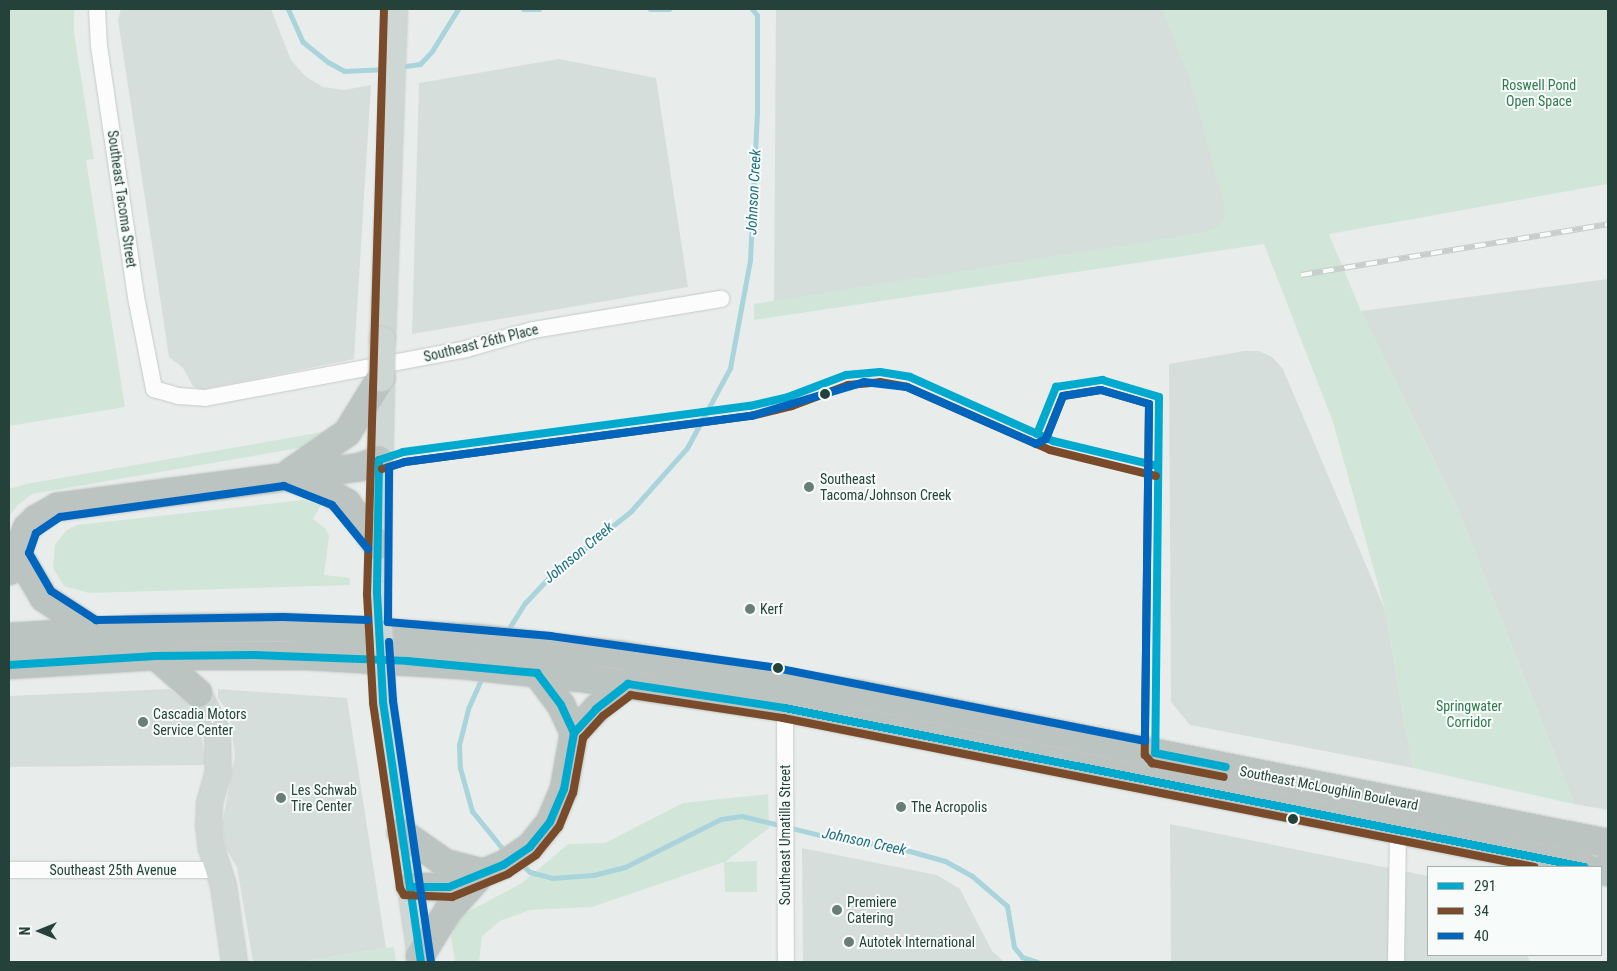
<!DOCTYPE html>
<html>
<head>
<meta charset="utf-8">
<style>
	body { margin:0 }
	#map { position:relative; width:1617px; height:971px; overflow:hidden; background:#e8edeb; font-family:"Roboto Condensed",sans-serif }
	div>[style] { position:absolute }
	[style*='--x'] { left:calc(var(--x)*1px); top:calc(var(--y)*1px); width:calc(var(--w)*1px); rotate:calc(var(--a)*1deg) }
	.built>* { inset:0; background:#d6dedb }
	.green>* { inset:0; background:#d1e6d8 }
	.stream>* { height:5px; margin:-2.5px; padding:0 2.5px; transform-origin:2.5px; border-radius:2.5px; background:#a9d4db }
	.roads { filter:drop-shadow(0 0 1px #c5cac8) drop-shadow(0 0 1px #c5cac8) }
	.street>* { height:16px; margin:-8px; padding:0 8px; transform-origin:8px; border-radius:8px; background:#fcfcfc }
	.primary>* { height:25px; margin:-12.5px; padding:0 12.5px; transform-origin:12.5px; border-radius:12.5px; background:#cfd7d5 }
	.highway>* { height:28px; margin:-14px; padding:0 14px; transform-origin:14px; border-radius:14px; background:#bcc4c2 }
	.rail>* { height:5.5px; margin-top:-2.75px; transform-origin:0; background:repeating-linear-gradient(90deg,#f7fbf9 0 11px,#c9cdcc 0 22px); box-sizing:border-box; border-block:1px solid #c9cdcc }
	.bridges { filter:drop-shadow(0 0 1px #c3ccc9) drop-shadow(0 0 1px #c3ccc9) }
	.primary-bridge>* { height:25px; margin:-12.5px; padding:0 12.5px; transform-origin:12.5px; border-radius:12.5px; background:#cfd7d5 }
	.bus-1>* { height:8px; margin:-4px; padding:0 4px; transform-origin:4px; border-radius:4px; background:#00a9ce }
	.bus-2>* { height:8px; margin:-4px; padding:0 4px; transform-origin:4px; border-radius:4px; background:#7a4b2a }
	.bus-3>* { height:8px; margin:-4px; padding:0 4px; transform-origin:4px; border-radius:4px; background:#0065bd }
	.dots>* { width:14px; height:14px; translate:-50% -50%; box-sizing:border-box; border:2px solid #f7fbf9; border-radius:50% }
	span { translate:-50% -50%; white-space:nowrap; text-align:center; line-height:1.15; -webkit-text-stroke:4px #f7fbf9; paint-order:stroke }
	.park-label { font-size:14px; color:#2d7a4b }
	.street-label { font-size:14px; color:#24423a }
	.poi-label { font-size:14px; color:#24423a }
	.left { translate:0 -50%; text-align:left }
	.water-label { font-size:15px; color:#1c6f80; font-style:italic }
	.frame { position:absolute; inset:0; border:10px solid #24423a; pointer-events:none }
	.legend { position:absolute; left:1427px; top:866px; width:175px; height:90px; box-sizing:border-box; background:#f7fbf9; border:1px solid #a3b1ad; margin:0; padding:6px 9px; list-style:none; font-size:15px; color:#24423a }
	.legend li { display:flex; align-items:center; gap:10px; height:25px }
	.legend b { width:25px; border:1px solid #a3b1ad }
	.north { position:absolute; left:15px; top:906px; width:50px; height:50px; -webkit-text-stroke:4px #f7fbf9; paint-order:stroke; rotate:270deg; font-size:14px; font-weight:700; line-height:20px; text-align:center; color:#24423a }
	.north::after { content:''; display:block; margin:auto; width:18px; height:22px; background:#24423a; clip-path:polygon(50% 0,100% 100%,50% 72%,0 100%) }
</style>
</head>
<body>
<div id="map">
	<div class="built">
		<i style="clip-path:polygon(121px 9px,271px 9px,291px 60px,305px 76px,323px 87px,344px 90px,371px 85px,354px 359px,200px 390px,193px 386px,183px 368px,169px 357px,118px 20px)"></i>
		<i style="clip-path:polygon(776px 9px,1171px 9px,1258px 229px,774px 306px)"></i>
		<i style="clip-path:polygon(559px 59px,656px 78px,688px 287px,412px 334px,419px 83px)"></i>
		<i style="clip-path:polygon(1608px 279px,1608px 810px,1574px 804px,1457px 507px,1361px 311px)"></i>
		<i style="clip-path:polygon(1244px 351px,1259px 351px,1272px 357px,1283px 369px,1385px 610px,1413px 768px,1190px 725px,1171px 702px,1169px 364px)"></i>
		<i style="clip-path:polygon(169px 689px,186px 702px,200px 727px,206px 765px,9px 767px,9px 696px)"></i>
		<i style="clip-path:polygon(218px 689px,347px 698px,386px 948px,301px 962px,253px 962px,237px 867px,225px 847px,222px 824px,235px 756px,230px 715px,218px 698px)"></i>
		<i style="clip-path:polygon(1170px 824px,1428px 876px,1428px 955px,1527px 955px,1530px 962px,1171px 962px)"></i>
		<i style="clip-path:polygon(802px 848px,937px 875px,960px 889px,992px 951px,1004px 962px,803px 962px)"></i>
	</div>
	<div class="green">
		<i style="clip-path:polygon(9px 9px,74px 9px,74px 33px,94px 159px,86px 160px,125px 407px,9px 426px)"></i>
		<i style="clip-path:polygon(1162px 9px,1608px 9px,1608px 184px,1329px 234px,1361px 311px,1457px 507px,1574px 804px,1413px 768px,1385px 610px,1333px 422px,1264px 244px,754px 320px,754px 304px,1205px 232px,1217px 227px,1224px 218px,1225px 207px,1191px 82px)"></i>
		<i style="clip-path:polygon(334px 430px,311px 446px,32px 494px,18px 505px,9px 516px,9px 489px,26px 484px)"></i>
		<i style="clip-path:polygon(303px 500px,321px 505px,313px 519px,326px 529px,329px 536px,324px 575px,350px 578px,350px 585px,89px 593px,64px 586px,53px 568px,55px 544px,67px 530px,77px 525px)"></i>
		<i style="clip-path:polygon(768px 794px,769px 828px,725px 862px,757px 861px,757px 892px,725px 892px,724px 862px,592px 907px,530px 910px,500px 921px,482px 936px,479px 962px,455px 962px,451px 937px,458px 917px,522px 883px,568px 844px,605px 843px,683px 803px)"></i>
		<i style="clip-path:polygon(394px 947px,396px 962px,301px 962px,386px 948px)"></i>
	</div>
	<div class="stream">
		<i style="--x:288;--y:9;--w:36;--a:66"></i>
		<i style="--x:303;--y:42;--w:32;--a:39"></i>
		<i style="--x:328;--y:62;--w:18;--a:29"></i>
		<i style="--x:344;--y:71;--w:42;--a:-2.7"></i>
		<i style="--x:523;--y:9;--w:16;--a:0"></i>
		<i style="--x:650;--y:9;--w:19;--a:0"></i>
		<i style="--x:399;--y:67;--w:21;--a:-8"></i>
		<i style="--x:420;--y:64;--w:18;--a:-47"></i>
		<i style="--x:432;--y:51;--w:49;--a:-58.2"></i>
		<i style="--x:506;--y:633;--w:36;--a:-58"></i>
		<i style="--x:525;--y:603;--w:37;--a:-47"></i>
		<i style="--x:550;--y:576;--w:104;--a:-38.7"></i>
		<i style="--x:631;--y:511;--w:84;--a:-48.4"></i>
		<i style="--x:687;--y:448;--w:91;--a:-61.7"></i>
		<i style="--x:730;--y:368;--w:110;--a:-79.5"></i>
		<i style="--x:750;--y:260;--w:149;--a:-87.3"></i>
		<i style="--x:757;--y:111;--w:96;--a:-90"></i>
		<i style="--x:757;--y:15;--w:8;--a:-130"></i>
		<i style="--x:483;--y:675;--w:37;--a:114"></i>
		<i style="--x:468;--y:709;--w:36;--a:104"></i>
		<i style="--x:459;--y:744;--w:24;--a:88"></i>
		<i style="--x:460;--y:768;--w:45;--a:74.4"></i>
		<i style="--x:472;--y:811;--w:54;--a:51"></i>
		<i style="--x:521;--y:864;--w:12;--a:42"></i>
		<i style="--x:530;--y:872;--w:23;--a:15"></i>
		<i style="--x:552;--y:878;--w:41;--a:-4.2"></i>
		<i style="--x:593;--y:875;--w:33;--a:-14"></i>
		<i style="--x:625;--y:867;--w:107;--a:-26.6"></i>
		<i style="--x:721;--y:819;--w:21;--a:-8"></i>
		<i style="--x:742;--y:816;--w:89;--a:13.7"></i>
		<i style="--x:828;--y:837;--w:68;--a:8.5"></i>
		<i style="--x:895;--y:847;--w:52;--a:15.6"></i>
		<i style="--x:945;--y:861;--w:31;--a:29"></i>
		<i style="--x:972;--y:876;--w:46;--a:40.6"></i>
		<i style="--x:1007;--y:906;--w:42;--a:80.3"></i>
		<i style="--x:1014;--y:947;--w:13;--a:51"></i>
		<i style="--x:1022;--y:957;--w:16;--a:18"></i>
	</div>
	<div class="roads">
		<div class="street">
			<i style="--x:97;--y:9;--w:37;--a:87"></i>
			<i style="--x:99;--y:46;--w:259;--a:81.6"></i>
			<i style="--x:137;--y:302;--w:89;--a:78.9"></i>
			<i style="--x:154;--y:389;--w:25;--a:16"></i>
			<i style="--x:178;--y:396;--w:27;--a:4"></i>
			<i style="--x:205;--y:398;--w:266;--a:-10.6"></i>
			<i style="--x:466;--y:349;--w:70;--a:-15.8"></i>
			<i style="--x:533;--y:330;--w:191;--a:-9.4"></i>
			<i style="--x:785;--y:708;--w:254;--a:89.8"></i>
			<i style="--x:9;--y:870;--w:209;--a:0"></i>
			<i style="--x:1396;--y:962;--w:131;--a:-89.1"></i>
		</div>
		<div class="primary">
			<i style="--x:382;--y:339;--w:330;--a:-87.9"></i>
			<i style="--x:377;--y:593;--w:215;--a:-88.9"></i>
			<i style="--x:198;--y:693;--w:43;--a:64"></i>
			<i style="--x:217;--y:732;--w:39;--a:89"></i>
			<i style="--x:218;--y:771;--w:32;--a:106"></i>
			<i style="--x:209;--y:802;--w:23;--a:92"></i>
			<i style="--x:208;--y:825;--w:23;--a:83"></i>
			<i style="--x:211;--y:848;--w:39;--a:72"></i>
			<i style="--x:223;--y:885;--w:78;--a:81.9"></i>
			<i style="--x:383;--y:702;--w:263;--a:81.7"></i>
		</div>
		<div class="highway">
			<i style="--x:291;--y:472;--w:68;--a:-34.9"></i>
			<i style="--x:347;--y:433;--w:65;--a:-58.3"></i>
			<i style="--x:291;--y:478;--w:34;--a:19"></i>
			<i style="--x:323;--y:489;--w:28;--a:30"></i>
			<i style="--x:347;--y:503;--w:52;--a:54.5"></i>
			<i style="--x:18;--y:554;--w:51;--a:59.4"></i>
			<i style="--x:44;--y:598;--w:59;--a:33.1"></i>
			<i style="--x:9;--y:571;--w:47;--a:-67.3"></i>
			<i style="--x:27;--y:528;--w:13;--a:-45"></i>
			<i style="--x:36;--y:519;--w:24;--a:-30"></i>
			<i style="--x:57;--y:507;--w:306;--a:-7.5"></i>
			<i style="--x:360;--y:467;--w:20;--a:-20"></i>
			<i style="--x:9;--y:637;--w:147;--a:-3.5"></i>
			<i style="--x:156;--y:628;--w:127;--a:-0.5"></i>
			<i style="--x:283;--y:627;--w:192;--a:3.3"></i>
			<i style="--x:475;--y:638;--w:147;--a:6.6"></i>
			<i style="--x:621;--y:655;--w:242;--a:9.3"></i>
			<i style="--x:860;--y:694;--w:763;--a:11.27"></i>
			<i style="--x:156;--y:656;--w:56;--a:41.4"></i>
			<i style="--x:9;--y:665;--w:147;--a:-3.5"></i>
			<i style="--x:156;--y:656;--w:153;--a:0"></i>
			<i style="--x:309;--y:656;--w:153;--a:3.4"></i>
			<i style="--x:462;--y:665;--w:119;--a:6.3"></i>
			<i style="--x:580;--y:678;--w:207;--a:8.3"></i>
			<i style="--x:785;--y:708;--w:815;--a:11.25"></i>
			<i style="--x:574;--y:733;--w:33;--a:-47"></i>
			<i style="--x:596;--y:709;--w:41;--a:-38"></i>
			<i style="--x:401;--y:832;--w:54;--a:35.2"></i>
			<i style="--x:445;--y:863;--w:40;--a:14.4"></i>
			<i style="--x:1601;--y:870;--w:7;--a:16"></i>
			<i style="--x:410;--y:887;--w:39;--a:0"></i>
			<i style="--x:449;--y:887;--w:58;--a:-22.2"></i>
			<i style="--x:503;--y:865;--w:32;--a:-34"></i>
			<i style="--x:530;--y:847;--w:32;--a:-51"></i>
			<i style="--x:550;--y:822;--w:36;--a:-67"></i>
			<i style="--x:564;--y:789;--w:57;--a:-79.9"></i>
			<i style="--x:574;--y:733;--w:31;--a:-115"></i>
			<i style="--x:561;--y:705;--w:40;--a:-127"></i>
			<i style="--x:420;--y:956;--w:53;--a:-58.1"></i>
			<i style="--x:448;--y:911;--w:43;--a:-47.8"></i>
		</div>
	</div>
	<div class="rail">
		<i style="--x:1301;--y:275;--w:311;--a:-9.4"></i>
	</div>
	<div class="bridges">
		<div class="primary-bridge">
			<i style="--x:381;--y:378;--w:39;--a:-89"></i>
			<i style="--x:377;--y:593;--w:109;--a:86.8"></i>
		</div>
	</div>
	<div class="bus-1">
		<i style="--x:1037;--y:434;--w:51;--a:-68"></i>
		<i style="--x:1056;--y:387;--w:47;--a:-8.7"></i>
		<i style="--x:1102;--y:380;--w:59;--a:16.6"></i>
		<i style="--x:1159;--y:397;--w:356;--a:90.6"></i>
		<i style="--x:1155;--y:753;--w:72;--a:11.2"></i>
		<i style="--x:379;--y:460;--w:25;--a:-18"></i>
		<i style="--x:403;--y:452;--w:350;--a:-7.6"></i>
		<i style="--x:750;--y:406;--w:39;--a:-13"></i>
		<i style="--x:788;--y:397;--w:62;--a:-20.8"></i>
		<i style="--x:846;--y:375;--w:34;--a:-5"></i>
		<i style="--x:880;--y:372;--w:30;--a:9"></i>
		<i style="--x:910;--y:377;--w:157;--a:24.1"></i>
		<i style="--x:1053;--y:441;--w:108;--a:13.4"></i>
		<i style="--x:379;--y:460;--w:133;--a:90.9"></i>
		<i style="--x:377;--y:593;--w:109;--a:86.8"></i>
		<i style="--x:383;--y:702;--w:263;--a:81.7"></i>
		<i style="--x:9;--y:665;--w:147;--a:-3.5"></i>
		<i style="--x:156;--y:656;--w:98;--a:-0.6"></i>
		<i style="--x:254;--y:655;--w:153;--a:2.2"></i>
		<i style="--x:407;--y:661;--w:131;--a:5.3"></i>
		<i style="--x:537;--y:673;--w:40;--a:53"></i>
		<i style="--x:561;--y:705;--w:31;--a:65"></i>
		<i style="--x:574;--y:733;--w:57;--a:100.1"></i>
		<i style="--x:564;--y:789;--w:36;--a:113"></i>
		<i style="--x:550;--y:822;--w:32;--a:129"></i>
		<i style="--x:530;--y:847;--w:32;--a:146"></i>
		<i style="--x:503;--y:865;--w:58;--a:157.8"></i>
		<i style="--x:449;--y:887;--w:39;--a:180"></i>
		<i style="--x:574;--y:733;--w:33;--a:-47"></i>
		<i style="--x:596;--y:709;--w:41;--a:-38"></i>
		<i style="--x:628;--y:684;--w:159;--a:8.7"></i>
		<i style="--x:785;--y:708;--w:815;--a:11.25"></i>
	</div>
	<div class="bus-2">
		<i style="--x:384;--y:9;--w:585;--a:91.66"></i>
		<i style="--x:367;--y:594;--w:109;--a:86.8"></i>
		<i style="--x:373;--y:703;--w:187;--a:81.7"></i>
		<i style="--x:400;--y:888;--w:8;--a:60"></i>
		<i style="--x:404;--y:895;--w:48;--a:2.4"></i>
		<i style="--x:452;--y:897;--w:61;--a:-22.3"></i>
		<i style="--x:508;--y:874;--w:34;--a:-34"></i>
		<i style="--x:536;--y:855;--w:36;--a:-51"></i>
		<i style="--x:559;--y:827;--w:37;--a:-68"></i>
		<i style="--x:573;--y:793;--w:56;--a:-79.7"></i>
		<i style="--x:583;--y:738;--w:30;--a:-48"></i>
		<i style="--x:603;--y:716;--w:35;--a:-37"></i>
		<i style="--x:631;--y:695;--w:154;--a:8.6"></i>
		<i style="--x:783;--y:718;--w:766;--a:11.22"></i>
		<i style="--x:1046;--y:438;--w:45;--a:-68"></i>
		<i style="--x:1063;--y:396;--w:38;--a:-9"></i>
		<i style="--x:1101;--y:390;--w:50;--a:16.3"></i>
		<i style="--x:1149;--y:404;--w:351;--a:90.7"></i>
		<i style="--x:1145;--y:755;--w:11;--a:49"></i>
		<i style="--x:1152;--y:763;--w:73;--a:11"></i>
		<i style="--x:382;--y:469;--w:24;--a:-17"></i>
		<i style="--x:405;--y:462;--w:349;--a:-7.6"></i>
		<i style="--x:751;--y:416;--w:42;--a:-13.7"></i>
		<i style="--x:792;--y:406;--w:60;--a:-20.6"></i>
		<i style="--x:848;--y:385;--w:32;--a:-5"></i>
		<i style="--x:880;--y:382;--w:27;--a:10"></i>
		<i style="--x:907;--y:387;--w:156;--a:23.8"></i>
		<i style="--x:1050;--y:450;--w:109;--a:13.8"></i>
	</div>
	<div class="bus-3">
		<i style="--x:864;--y:382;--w:43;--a:6.6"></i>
		<i style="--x:907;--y:387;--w:141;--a:23.8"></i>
		<i style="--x:1036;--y:444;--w:11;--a:-27"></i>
		<i style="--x:1046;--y:439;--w:46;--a:-68.4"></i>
		<i style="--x:1063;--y:396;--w:38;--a:-9"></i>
		<i style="--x:1101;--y:390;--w:50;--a:16.3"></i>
		<i style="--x:1149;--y:404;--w:337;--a:90.7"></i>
		<i style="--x:1145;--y:741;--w:374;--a:-168.8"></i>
		<i style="--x:778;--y:668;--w:229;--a:-172"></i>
		<i style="--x:551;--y:636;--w:164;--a:-175.1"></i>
		<i style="--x:388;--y:622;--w:155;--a:-89.6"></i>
		<i style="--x:389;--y:467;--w:17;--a:-17"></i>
		<i style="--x:405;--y:462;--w:349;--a:-7.6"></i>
		<i style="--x:751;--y:416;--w:118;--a:-16.7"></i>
		<i style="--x:368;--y:549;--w:57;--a:-129.3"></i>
		<i style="--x:332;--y:505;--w:52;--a:-158.4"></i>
		<i style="--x:284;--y:486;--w:226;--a:172.1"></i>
		<i style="--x:60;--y:517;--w:29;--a:146"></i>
		<i style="--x:36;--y:533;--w:21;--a:109"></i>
		<i style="--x:29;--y:553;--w:44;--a:59.9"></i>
		<i style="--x:51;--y:591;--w:54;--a:32.8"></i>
		<i style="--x:96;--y:620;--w:187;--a:-0.9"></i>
		<i style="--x:283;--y:617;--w:85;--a:2"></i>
		<i style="--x:389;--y:642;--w:59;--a:86.1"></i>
		<i style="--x:393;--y:701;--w:263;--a:81.7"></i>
	</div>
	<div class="dots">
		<i style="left:825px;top:394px;background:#24423a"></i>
		<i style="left:809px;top:487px;background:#697e78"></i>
		<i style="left:750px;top:609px;background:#697e78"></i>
		<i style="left:778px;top:668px;background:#24423a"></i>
		<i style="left:143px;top:722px;background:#697e78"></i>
		<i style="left:281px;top:798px;background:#697e78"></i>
		<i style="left:901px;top:807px;background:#697e78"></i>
		<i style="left:1293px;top:819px;background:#24423a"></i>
		<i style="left:837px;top:910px;background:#697e78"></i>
		<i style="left:849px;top:942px;background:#697e78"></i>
	</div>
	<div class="park-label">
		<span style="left:1539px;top:93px">Roswell Pond<br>Open Space</span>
		<span style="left:1469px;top:714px">Springwater<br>Corridor</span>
	</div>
	<div class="street-label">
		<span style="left:122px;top:199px;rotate:82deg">Southeast Tacoma Street</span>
		<span style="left:481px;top:343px;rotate:-14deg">Southeast 26th Place</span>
		<span style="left:1329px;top:788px;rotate:11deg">Southeast McLoughlin Boulevard</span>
		<span style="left:785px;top:835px;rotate:-90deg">Southeast Umatilla Street</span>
		<span style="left:113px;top:870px">Southeast 25th Avenue</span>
	</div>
	<div class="poi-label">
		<span class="left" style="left:820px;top:487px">Southeast<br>Tacoma/Johnson Creek</span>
		<span class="left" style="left:760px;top:609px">Kerf</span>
		<span class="left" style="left:153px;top:722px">Cascadia Motors<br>Service Center</span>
		<span class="left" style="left:291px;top:798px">Les Schwab<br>Tire Center</span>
		<span class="left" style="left:911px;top:807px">The Acropolis</span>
		<span class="left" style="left:847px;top:910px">Premiere<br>Catering</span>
		<span class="left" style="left:859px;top:942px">Autotek International</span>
	</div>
	<div class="water-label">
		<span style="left:754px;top:192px;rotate:-87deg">Johnson Creek</span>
		<span style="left:579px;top:553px;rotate:-40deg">Johnson Creek</span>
		<span style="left:864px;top:842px;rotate:12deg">Johnson Creek</span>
	</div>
	<div class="frame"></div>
	<ul class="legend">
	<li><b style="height:6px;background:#00a9ce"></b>291</li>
	<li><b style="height:6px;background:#7a4b2a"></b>34</li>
	<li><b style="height:6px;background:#0065bd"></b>40</li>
	</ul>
	<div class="north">N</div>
</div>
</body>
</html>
